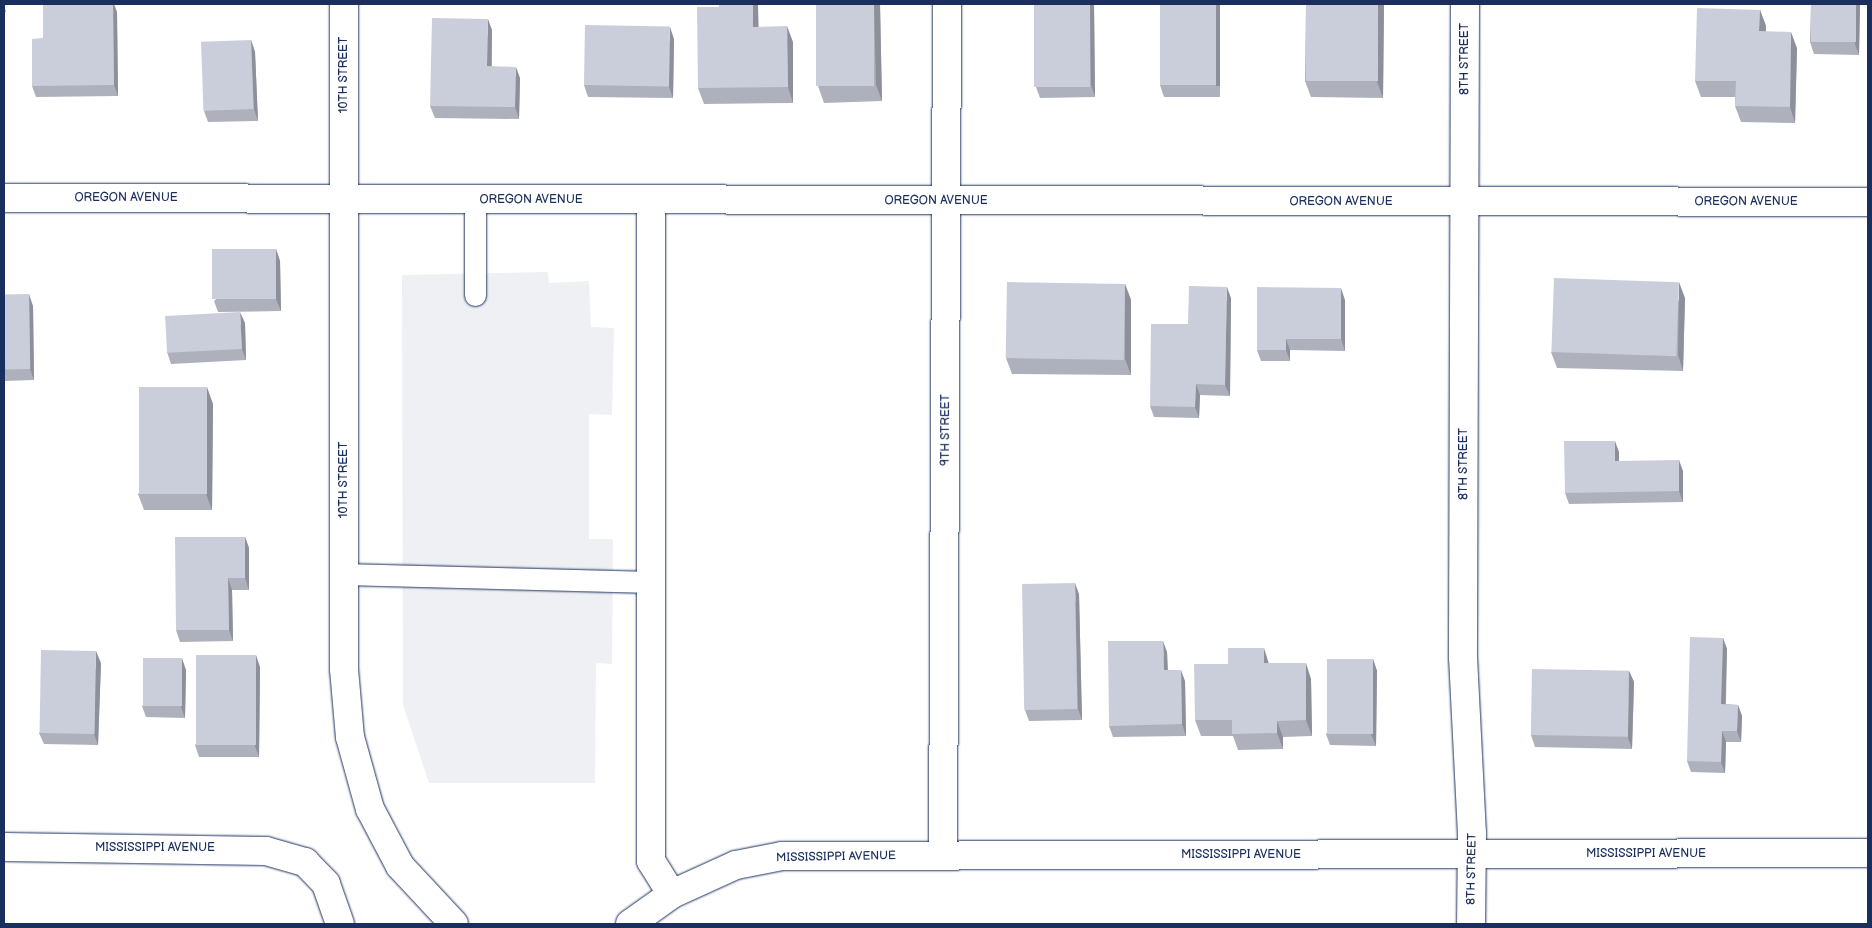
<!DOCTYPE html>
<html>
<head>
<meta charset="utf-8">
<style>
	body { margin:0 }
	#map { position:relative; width:1872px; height:928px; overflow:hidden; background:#fff; font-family:"Balsamiq Sans",sans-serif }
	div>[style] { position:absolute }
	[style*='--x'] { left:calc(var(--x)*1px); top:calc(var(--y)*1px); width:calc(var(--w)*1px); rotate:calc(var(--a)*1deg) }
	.built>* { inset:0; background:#eff0f4 }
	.roads { filter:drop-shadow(0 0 1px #1b2f5e) drop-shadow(0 0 1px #1b2f5e) }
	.lane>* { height:21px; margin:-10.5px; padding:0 10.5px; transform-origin:10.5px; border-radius:10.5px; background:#fff }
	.street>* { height:28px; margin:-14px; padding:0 14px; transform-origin:14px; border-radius:14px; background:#fff }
	.secondary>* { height:28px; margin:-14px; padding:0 14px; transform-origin:14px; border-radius:14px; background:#fff }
	.wall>* { inset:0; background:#aeb1bb }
	.shaded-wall>* { inset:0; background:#8d9099; transform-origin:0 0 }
	.building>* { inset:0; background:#caceda; transform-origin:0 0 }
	span { translate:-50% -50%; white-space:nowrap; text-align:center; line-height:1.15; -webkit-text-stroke:4px #fff; paint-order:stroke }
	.street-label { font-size:12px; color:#1b2f5e }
	.frame { position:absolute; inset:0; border:5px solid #1b2f5e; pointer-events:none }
</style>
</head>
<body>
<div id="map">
	<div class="built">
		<i style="clip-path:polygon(548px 272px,549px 283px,589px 281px,591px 327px,614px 328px,612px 415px,589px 414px,589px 539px,613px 539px,612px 664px,596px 663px,595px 783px,429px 783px,403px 705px,402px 275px)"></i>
	</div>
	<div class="roads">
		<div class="lane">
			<i style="--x:475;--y:199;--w:96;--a:90"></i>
			<i style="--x:344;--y:574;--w:307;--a:1.5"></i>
		</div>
		<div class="street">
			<i style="--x:1465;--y:4;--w:653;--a:90.18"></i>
			<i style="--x:1463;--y:657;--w:176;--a:87.1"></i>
			<i style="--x:1472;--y:833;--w:91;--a:90.6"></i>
			<i style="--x:4;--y:198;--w:1864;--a:0.12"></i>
			<i style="--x:651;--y:200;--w:661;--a:90"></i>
			<i style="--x:651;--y:861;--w:39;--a:58"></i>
			<i style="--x:4;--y:847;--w:262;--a:0.9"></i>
			<i style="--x:266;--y:851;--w:41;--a:15.8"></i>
			<i style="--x:305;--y:862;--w:30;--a:46"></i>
			<i style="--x:326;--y:884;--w:42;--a:70.7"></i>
			<i style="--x:943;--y:856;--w:852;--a:-89.73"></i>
			<i style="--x:630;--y:924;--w:52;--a:-35.5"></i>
			<i style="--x:672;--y:894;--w:70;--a:-24.4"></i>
			<i style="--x:736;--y:865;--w:47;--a:-11.1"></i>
			<i style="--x:782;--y:856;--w:1086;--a:-0.16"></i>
		</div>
		<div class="secondary">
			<i style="--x:344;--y:4;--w:665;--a:90"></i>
			<i style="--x:344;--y:669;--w:68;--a:85"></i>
			<i style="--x:350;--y:737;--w:75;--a:74.5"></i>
			<i style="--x:370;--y:809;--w:64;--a:62.2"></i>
			<i style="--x:400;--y:866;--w:79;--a:47"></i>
		</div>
	</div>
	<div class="wall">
		<i style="clip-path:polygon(816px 4px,880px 4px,882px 101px,824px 103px,818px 86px)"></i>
		<i style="clip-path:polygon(1034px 4px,1094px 4px,1095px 97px,1040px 98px,1036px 87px)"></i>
		<i style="clip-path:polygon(1160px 4px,1220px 4px,1220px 97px,1164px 97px,1160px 85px)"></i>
		<i style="clip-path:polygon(1306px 4px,1384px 4px,1383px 98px,1311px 97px,1305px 81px)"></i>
		<i style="clip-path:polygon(1811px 4px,1860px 4px,1859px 55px,1814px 54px,1810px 42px)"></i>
		<i style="clip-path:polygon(1760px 10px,1766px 26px,1766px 32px,1797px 48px,1795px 123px,1741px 122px,1735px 106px,1735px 97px,1701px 97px,1695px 81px)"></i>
		<i style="clip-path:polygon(117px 12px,118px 96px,36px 97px,32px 86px,43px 38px)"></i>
		<i style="clip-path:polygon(758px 27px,793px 42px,793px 103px,704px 104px,698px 88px)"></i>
		<i style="clip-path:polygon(492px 30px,492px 66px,520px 78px,519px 119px,435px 118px,430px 106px)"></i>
		<i style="clip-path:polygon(674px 39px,673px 98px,588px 97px,584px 85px)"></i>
		<i style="clip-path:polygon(251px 40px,255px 52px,258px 121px,208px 122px,204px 111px)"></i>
		<i style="clip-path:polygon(276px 249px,280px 261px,281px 311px,218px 312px,214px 301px)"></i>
		<i style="clip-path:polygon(1125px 284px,1131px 300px,1131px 375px,1012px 374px,1006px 358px)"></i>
		<i style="clip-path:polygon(4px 295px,33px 306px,34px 380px,4px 381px)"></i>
		<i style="clip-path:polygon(1231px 298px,1230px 396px,1200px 395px,1199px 418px,1154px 417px,1150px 406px,1188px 324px)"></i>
		<i style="clip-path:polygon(1685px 298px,1683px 371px,1557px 368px,1551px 352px)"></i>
		<i style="clip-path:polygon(1345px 300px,1345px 351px,1290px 350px,1290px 361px,1261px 361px,1257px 350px)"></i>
		<i style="clip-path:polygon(245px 323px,246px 360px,171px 364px,167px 352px)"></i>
		<i style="clip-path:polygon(213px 404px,212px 510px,144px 510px,138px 494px)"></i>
		<i style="clip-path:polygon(1619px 452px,1619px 461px,1683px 471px,1683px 502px,1569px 504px,1565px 493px)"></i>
		<i style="clip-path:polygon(245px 537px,249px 548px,249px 590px,232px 590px,233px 641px,180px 642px,176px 630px)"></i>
		<i style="clip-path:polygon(1079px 594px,1082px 720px,1029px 721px,1025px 710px)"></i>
		<i style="clip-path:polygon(1723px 638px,1727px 649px,1726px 704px,1738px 705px,1742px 716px,1741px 742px,1726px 742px,1725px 773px,1691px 772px,1687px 761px)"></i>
		<i style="clip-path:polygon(1167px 652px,1168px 670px,1185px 681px,1186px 736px,1113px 737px,1109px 726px)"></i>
		<i style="clip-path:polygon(1373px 659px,1377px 671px,1376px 746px,1330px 745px,1326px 734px)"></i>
		<i style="clip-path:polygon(101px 663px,98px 745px,44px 744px,39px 733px)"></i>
		<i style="clip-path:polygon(1269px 663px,1311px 679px,1312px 736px,1283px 737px,1283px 749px,1238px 750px,1233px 736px,1201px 736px,1195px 720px)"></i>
		<i style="clip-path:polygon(260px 667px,259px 757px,199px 757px,195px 745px)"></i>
		<i style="clip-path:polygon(186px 670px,185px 718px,146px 717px,142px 706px)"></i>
		<i style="clip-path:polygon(1629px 671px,1634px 682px,1632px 749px,1535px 747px,1531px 735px)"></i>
	</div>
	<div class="shaded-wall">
		<i style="clip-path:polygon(113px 4px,114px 4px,117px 12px,118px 96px,114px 85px)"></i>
		<i style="clip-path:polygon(753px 4px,758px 4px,759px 43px,753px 27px)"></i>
		<i style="clip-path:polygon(874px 4px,880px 4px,882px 101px,876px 85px)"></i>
		<i style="clip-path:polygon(1090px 4px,1094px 4px,1095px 97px,1091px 85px)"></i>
		<i style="left:1216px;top:4px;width:4px;height:82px"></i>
		<i style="clip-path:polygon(1378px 4px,1384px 4px,1383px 98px,1377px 82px)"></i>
		<i style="clip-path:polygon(1856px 4px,1860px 4px,1859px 55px,1855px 44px)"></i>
		<i style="left:4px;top:5px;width:7px;height:84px;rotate:74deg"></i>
		<i style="clip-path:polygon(1760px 10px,1766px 26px,1765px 47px,1759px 31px)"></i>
		<i style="clip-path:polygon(488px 19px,492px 30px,491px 78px,487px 66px)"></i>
		<i style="clip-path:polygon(787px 26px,793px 42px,793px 103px,788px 87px)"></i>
		<i style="clip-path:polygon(670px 27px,674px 39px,673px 98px,669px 87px)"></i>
		<i style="clip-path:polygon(1791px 32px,1797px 48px,1795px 123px,1790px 107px)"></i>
		<i style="clip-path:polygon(251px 40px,255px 52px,258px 121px,254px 109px)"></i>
		<i style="clip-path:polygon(516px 67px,520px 78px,519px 119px,515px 107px)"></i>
		<i style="clip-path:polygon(276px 249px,280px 261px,281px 311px,276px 299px)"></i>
		<i style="clip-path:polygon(1679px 282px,1685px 298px,1683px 371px,1678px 355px)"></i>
		<i style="clip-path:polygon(1125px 284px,1131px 300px,1131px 375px,1125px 359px)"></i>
		<i style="clip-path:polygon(1227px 287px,1231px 298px,1230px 396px,1225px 385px)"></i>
		<i style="clip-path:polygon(1341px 288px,1345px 300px,1345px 351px,1341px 339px)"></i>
		<i style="clip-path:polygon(29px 294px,33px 306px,34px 380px,30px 369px)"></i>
		<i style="clip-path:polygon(240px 312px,245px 323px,246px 360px,242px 349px)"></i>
		<i style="clip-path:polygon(1286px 339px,1290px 350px,1290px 361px,1286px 350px)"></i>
		<i style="clip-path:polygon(1196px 384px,1200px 395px,1199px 418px,1195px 407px)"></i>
		<i style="clip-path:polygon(207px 387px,213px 404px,212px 510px,206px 494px)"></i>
		<i style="clip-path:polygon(1615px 441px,1619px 452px,1619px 472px,1615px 461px)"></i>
		<i style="clip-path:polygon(1679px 460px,1683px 471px,1683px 502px,1679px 491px)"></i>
		<i style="clip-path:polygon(245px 537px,249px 548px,249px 590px,245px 578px)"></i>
		<i style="clip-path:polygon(228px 578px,232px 590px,233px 641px,229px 630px)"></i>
		<i style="clip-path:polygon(1075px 583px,1079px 594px,1082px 720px,1078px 709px)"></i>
		<i style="clip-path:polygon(1723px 638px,1727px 649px,1725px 715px,1721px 704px)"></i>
		<i style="clip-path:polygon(1163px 641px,1167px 652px,1168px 682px,1164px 670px)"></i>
		<i style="clip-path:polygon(1264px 648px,1269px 664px,1264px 663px)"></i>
		<i style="clip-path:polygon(96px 651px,101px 663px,98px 745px,94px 734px)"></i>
		<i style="clip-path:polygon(256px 655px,260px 667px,259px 757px,255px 746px)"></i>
		<i style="clip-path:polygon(182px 658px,186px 670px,185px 718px,181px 707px)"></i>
		<i style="clip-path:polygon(1373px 659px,1377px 671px,1376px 746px,1371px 734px)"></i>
		<i style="clip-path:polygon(1306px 663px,1311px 679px,1312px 736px,1306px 720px)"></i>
		<i style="clip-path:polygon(1181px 670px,1185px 681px,1186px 736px,1182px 724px)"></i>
		<i style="clip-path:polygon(1629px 671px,1634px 682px,1632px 749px,1628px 738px)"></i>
		<i style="clip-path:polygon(1738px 705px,1742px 716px,1741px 742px,1737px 731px)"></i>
		<i style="clip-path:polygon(1277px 721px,1283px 737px,1283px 749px,1277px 733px)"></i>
		<i style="clip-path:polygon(1722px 731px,1726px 742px,1725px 773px,1721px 762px)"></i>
	</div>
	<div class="building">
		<i style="clip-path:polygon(43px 4px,113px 4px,114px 85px,32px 86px,32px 39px,43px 38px)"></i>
		<i style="clip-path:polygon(719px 4px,753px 4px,753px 27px,787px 26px,788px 87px,698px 88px,697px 7px,719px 7px)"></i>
		<i style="left:816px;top:4px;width:58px;height:82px"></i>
		<i style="left:1034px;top:4px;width:56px;height:83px"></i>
		<i style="left:1160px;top:4px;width:56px;height:81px"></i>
		<i style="left:1306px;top:4px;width:72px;height:77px"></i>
		<i style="left:1811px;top:4px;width:45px;height:38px"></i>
		<i style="clip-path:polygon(1697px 8px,1760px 10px,1759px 31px,1791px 32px,1790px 107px,1735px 106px,1736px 81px,1695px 81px)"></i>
		<i style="clip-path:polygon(432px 18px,488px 19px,487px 66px,516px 67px,515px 107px,430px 106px)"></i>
		<i style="left:585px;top:25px;width:85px;height:60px;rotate:1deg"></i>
		<i style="left:251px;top:40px;width:69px;height:50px;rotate:88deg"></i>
		<i style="left:276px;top:249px;width:50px;height:64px;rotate:90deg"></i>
		<i style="left:1554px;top:278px;width:125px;height:74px;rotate:2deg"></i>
		<i style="left:1007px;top:282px;width:118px;height:76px;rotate:1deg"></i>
		<i style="clip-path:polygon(1189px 286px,1227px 287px,1225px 385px,1196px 384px,1195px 407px,1150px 406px,1151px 324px,1188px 324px)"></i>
		<i style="clip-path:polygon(1257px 287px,1341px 288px,1341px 339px,1286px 339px,1286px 350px,1257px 350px)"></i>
		<i style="left:29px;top:294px;width:75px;height:25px;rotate:89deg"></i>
		<i style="left:240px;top:312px;width:37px;height:75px;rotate:87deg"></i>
		<i style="left:139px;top:387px;width:68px;height:107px"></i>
		<i style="clip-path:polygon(1564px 441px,1615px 441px,1615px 461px,1679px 460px,1679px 491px,1565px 493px)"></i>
		<i style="clip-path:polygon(175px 537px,245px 537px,245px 578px,228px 578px,229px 630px,176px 630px)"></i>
		<i style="left:1075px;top:583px;width:126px;height:53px;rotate:89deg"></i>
		<i style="clip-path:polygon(1690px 637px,1723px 638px,1721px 704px,1738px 705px,1737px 731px,1722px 731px,1721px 762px,1687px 761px)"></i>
		<i style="clip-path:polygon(1108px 641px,1163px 641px,1164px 670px,1181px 670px,1182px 724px,1109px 726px)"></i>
		<i style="clip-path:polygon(1228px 648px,1264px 648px,1264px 663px,1306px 663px,1306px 720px,1277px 721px,1277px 733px,1232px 734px,1232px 720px,1195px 720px,1194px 664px,1228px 664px)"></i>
		<i style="left:41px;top:650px;width:55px;height:83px;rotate:1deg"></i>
		<i style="left:196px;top:655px;width:60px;height:90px"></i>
		<i style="left:143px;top:658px;width:39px;height:48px"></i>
		<i style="left:1327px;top:659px;width:46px;height:75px"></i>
		<i style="left:1532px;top:669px;width:97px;height:66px;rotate:1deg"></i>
	</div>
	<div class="street-label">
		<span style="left:1465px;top:59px;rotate:-90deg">8TH STREET</span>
		<span style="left:344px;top:75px;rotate:-90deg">10TH STREET</span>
		<span style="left:126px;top:198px">OREGON AVENUE</span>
		<span style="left:531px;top:200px">OREGON AVENUE</span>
		<span style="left:936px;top:201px">OREGON AVENUE</span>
		<span style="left:1341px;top:202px">OREGON AVENUE</span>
		<span style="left:1746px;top:202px">OREGON AVENUE</span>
		<span style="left:946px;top:430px;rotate:-90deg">9TH STREET</span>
		<span style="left:1464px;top:464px;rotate:-90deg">8TH STREET</span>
		<span style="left:344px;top:480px;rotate:-90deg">10TH STREET</span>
		<span style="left:155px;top:848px">MISSISSIPPI AVENUE</span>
		<span style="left:1646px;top:854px">MISSISSIPPI AVENUE</span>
		<span style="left:1241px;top:855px">MISSISSIPPI AVENUE</span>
		<span style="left:836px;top:857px;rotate:-1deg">MISSISSIPPI AVENUE</span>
		<span style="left:1472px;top:869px;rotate:-89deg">8TH STREET</span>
	</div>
	<div class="frame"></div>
</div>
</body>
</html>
